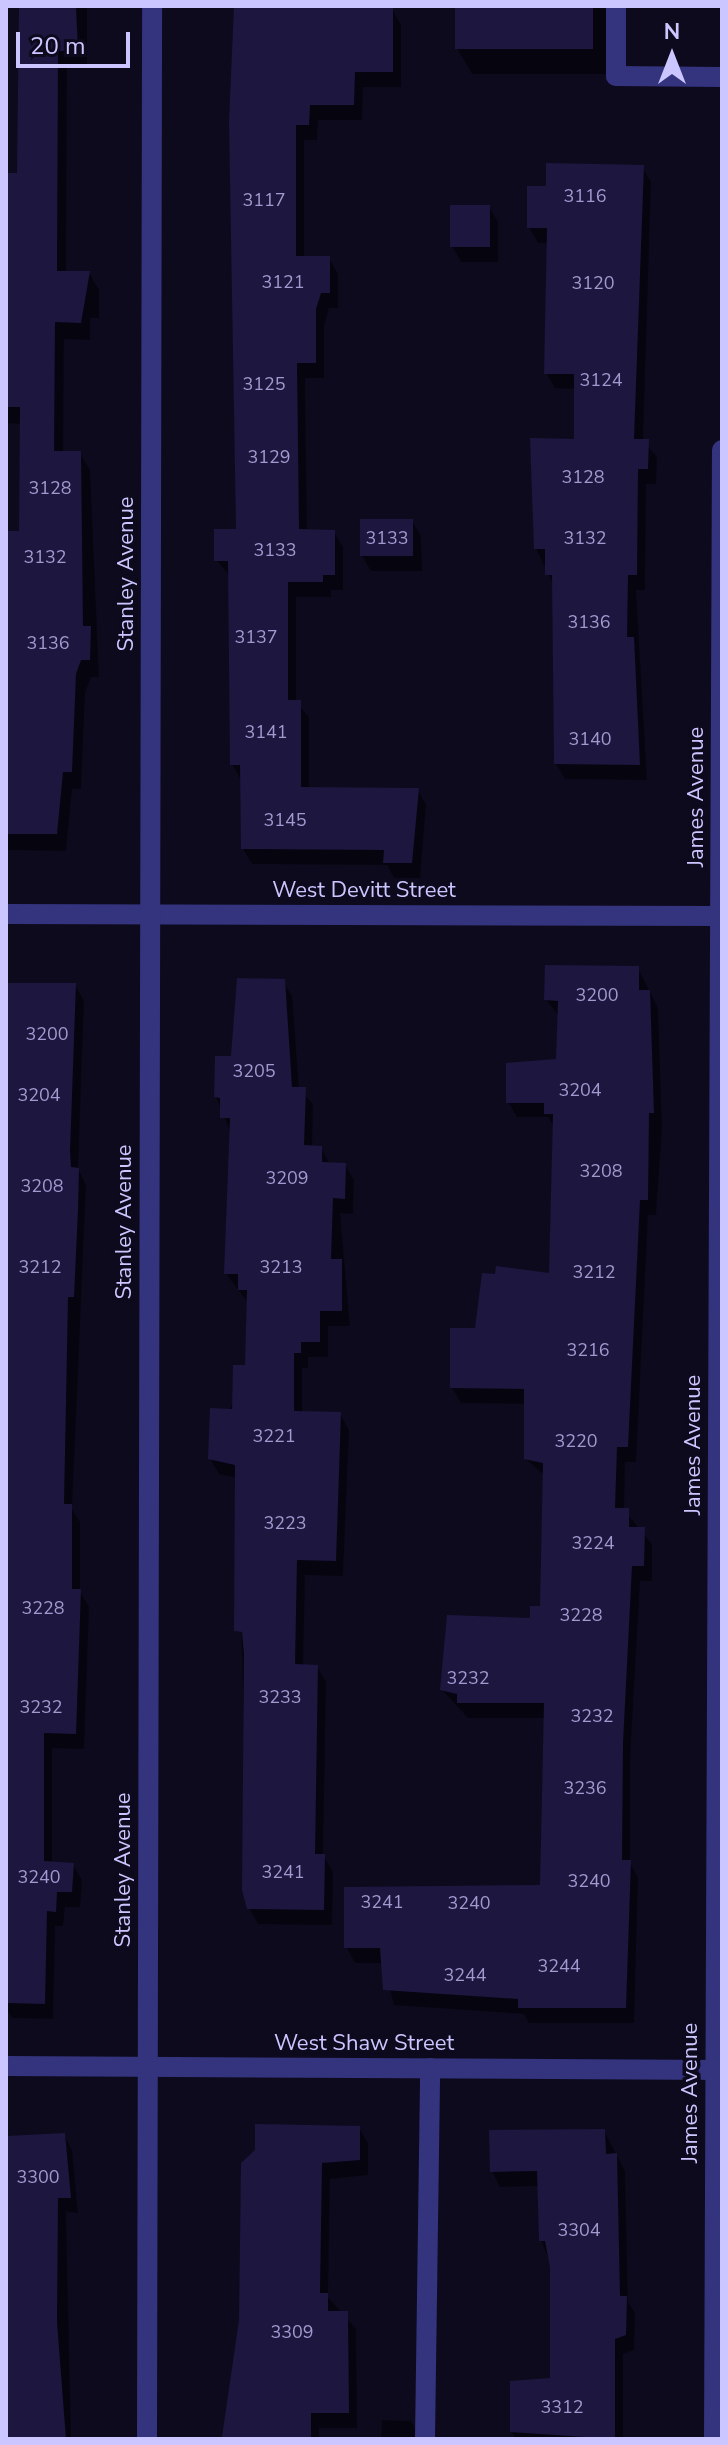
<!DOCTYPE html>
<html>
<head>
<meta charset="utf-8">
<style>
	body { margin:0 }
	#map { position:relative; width:728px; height:2445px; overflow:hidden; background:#0d0a1d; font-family:"Nunito Sans",sans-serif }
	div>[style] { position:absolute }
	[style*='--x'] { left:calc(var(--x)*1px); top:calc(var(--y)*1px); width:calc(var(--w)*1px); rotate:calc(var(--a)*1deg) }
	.shadow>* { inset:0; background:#0007 }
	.building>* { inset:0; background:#1d163f; transform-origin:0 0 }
	.service>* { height:20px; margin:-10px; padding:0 10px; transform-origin:10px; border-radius:10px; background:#34337e }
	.minor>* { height:20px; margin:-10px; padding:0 10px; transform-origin:10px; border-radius:10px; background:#34337e }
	span { translate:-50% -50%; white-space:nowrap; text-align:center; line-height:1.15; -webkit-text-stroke:7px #0d0a1d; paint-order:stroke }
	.number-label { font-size:18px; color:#a09acf }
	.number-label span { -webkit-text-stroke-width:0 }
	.street-label { font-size:22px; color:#cbc6ff }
	.frame { position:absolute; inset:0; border:8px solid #cbc6ff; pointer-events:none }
	.north { position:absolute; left:632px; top:16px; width:80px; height:80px; -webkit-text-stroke:6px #0d0a1d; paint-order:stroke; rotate:0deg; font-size:22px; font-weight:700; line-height:32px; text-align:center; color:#cbc6ff }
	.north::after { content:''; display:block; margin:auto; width:28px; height:36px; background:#cbc6ff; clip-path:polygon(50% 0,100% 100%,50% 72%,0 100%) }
	.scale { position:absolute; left:16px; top:32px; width:114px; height:36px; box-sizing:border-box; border:4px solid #cbc6ff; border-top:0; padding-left:10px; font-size:24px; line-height:28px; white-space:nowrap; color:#cbc6ff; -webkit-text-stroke:6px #0d0a1d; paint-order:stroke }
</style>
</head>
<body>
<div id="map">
	<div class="shadow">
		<i style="clip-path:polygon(21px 6px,87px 6px,87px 68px,67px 68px,66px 273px,89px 273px,99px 290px,99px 318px,90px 318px,90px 340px,64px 339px,63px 453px,80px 453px,90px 470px,99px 677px,91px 677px,85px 693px,81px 789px,72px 789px,66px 851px,6px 850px,6px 533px,21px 533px,22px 424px,6px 423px,6px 175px,19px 175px)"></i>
		<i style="clip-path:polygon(236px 6px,392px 9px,401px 25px,401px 87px,363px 87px,362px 120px,318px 120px,317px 140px,304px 140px,304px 258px,329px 258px,338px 274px,338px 308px,329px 308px,324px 326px,324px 378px,305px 378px,307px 531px,334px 532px,343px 547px,343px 590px,331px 590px,331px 597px,296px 597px,296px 702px,309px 717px,309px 789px,418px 790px,426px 805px,420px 878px,394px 878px,387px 865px,252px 864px,243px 849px,241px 780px,232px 764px,230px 576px,216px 560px,238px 531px,231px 121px)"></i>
		<i style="clip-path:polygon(457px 6px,608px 6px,607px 74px,472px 74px,457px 48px)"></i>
		<i style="clip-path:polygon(642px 167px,651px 182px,643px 441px,657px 457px,656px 484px,646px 484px,645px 590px,636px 590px,647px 780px,565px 779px,556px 764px,554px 586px,536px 549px,575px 441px,576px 389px,555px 388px,546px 373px,548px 243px,538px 243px,529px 227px,548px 188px)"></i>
		<i style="clip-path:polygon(489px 207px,498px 222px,498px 262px,461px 262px,452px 246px)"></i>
		<i style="clip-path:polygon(412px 521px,421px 536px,422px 571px,371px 571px,362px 556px)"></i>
		<i style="clip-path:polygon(638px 968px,658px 1008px,662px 1128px,656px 1215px,648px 1215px,636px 1462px,625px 1462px,624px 1510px,652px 1544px,652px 1581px,640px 1581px,630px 1760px,630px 1863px,638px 1878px,634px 2023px,529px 2023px,524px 2014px,394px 2005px,383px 1963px,355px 1963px,346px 1947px,542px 1887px,545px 1718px,468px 1718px,442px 1690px,542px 1608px,545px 1476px,526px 1459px,526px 1404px,461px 1403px,452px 1388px,477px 1330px,551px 1276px,555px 1129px,548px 1117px,517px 1117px,508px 1102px,558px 1061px,559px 1016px,546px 1000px)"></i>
		<i style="clip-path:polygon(283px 981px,292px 996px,299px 1089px,313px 1104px,312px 1148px,321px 1148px,330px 1164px,345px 1165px,354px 1180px,353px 1214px,340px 1213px,350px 1326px,328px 1326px,328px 1357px,308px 1357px,308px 1368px,302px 1368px,302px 1413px,340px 1414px,349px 1430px,343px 1576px,305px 1575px,303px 1666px,317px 1667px,326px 1682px,323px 1855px,333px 1872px,332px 1925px,258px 1924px,249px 1908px,237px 1478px,219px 1474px,210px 1459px,247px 1367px,249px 1304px,226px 1274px,231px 1133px,216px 1097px)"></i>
		<i style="clip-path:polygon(75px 985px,84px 1001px,78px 1168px,86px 1185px,72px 1509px,80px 1522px,80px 1592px,89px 1607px,84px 1749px,52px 1748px,52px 1863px,73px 1865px,82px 1880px,80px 1907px,65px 1907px,63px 1926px,55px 1926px,53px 2019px,12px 2018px,6px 2008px,6px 986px)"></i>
		<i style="clip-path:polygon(359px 2128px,368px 2143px,368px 2175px,330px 2179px,328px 2297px,356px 2329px,357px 2428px,319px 2428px,319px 2439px,226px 2439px,241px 2320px,243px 2164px)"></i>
		<i style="clip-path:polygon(604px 2131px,625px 2171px,628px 2302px,635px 2313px,634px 2350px,623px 2354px,623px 2439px,516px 2439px,512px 2432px,552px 2380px,552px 2267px,541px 2240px,539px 2186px,500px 2187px,492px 2171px)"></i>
		<i style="clip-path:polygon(64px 2135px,72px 2150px,78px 2213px,66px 2212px,71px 2439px,6px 2439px,6px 2136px)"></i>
		<i style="clip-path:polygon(382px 2420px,411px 2421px,420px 2439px,381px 2439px)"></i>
	</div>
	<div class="building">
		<i style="clip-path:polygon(234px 6px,393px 7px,393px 72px,355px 72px,354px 105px,310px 105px,309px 125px,296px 125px,296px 256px,330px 256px,330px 293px,321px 293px,316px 309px,316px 363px,297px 363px,299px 529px,335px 530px,335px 575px,323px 575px,323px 582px,288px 582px,288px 700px,301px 700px,301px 787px,419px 788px,412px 863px,383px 863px,384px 850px,241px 849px,240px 765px,230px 765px,228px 561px,214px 561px,214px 529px,236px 529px,229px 121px)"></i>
		<i style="left:455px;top:6px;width:138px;height:43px"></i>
		<i style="clip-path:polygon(19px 7px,76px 7px,78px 51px,58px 51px,57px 271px,90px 271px,81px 323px,55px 322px,54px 451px,81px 451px,83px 626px,91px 626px,90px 660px,81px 660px,76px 674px,72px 772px,63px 772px,57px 834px,6px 834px,6px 531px,19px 531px,20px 407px,6px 407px,6px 173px,17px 173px)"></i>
		<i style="clip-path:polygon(546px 163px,644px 165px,634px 439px,649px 439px,648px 469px,638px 469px,637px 575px,628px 575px,627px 637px,634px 637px,640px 765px,554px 764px,552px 575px,545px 575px,545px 549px,534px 549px,530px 438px,574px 439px,574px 374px,544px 374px,547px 228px,527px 228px,527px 186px,546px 186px)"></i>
		<i style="left:450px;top:205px;width:40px;height:42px"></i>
		<i style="left:360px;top:519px;width:53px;height:37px"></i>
		<i style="clip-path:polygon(545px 965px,639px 966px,639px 990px,650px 990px,654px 1113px,649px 1113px,648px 1200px,640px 1200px,628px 1447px,617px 1447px,615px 1508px,629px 1508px,629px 1527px,645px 1527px,644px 1566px,632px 1566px,623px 1743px,622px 1860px,631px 1860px,626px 2008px,518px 2008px,518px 1999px,383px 1990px,380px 1948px,344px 1948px,344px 1887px,540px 1885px,544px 1703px,457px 1703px,457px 1694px,440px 1690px,447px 1615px,530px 1618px,530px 1606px,540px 1606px,543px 1463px,524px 1459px,524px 1389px,450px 1388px,450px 1328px,475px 1328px,482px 1273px,495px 1274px,496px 1266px,549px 1273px,553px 1114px,544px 1114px,544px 1103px,506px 1103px,506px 1063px,556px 1059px,558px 1001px,544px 1000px)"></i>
		<i style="clip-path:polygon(237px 978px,285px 979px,292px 1087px,306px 1087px,304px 1145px,322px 1146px,322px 1162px,346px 1163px,345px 1199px,333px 1198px,331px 1259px,342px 1259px,342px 1311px,320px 1311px,320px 1342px,301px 1342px,301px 1353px,294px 1353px,294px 1411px,341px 1412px,336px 1561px,297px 1560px,295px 1664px,318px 1665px,315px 1854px,325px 1854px,324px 1910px,247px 1909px,242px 1890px,244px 1654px,242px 1632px,234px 1631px,235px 1465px,208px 1459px,210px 1408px,232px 1409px,233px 1365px,245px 1365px,247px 1290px,238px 1290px,238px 1274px,224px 1274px,230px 1118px,220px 1118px,220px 1098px,214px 1097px,215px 1056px,231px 1056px)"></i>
		<i style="clip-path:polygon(6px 983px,76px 983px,70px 1151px,71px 1167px,79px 1168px,78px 1210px,74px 1297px,68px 1297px,64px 1504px,72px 1504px,72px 1589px,81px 1589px,76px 1734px,44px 1733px,44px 1861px,74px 1863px,72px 1892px,57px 1892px,56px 1912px,47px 1911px,45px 2004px,6px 2003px)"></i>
		<i style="clip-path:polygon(255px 2124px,360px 2126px,360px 2160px,322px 2163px,320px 2293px,328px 2293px,328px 2311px,348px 2311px,349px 2413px,311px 2413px,311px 2437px,222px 2437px,239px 2320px,241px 2163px,255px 2150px)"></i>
		<i style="clip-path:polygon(605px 2129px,606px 2154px,617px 2153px,620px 2296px,627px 2296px,626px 2335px,615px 2339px,615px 2439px,510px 2432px,510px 2381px,550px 2378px,550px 2267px,545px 2241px,539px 2241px,537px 2171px,490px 2172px,489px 2130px)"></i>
		<i style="clip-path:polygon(65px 2133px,71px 2198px,58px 2198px,57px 2322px,66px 2439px,6px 2439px,6px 2136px)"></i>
	</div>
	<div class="service">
		<i style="--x:616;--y:6;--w:70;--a:90"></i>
		<i style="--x:616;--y:76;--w:106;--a:0.5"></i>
		<i style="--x:425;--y:2439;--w:371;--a:-89.2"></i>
	</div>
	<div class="minor">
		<i style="--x:6;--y:914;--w:716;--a:0.16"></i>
		<i style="--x:6;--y:2066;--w:716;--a:0.32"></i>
		<i style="--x:147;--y:2439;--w:2433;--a:-89.88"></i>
		<i style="--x:714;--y:2439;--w:1989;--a:-89.77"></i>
	</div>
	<div class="number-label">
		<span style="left:585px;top:196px">3116</span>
		<span style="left:264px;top:200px">3117</span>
		<span style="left:283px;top:282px">3121</span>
		<span style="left:593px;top:283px">3120</span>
		<span style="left:601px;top:380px">3124</span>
		<span style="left:264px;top:384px">3125</span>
		<span style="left:269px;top:457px">3129</span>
		<span style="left:583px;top:477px">3128</span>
		<span style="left:50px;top:488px">3128</span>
		<span style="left:387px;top:538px">3133</span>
		<span style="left:585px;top:538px">3132</span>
		<span style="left:275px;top:550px">3133</span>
		<span style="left:45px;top:557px">3132</span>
		<span style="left:589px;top:622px">3136</span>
		<span style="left:256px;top:637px">3137</span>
		<span style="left:48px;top:643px">3136</span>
		<span style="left:266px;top:732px">3141</span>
		<span style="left:590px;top:739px">3140</span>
		<span style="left:285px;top:820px">3145</span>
		<span style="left:597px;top:995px">3200</span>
		<span style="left:47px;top:1034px">3200</span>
		<span style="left:254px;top:1071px">3205</span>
		<span style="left:580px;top:1090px">3204</span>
		<span style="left:39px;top:1095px">3204</span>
		<span style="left:601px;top:1171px">3208</span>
		<span style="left:287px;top:1178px">3209</span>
		<span style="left:42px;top:1186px">3208</span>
		<span style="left:40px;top:1267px">3212</span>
		<span style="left:281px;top:1267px">3213</span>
		<span style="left:594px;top:1272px">3212</span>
		<span style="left:588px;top:1350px">3216</span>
		<span style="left:274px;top:1436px">3221</span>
		<span style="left:576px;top:1441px">3220</span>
		<span style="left:285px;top:1523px">3223</span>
		<span style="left:593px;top:1543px">3224</span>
		<span style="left:43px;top:1608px">3228</span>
		<span style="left:581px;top:1615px">3228</span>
		<span style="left:468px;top:1678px">3232</span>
		<span style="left:280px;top:1697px">3233</span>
		<span style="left:41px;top:1707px">3232</span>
		<span style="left:592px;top:1716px">3232</span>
		<span style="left:585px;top:1788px">3236</span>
		<span style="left:283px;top:1872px">3241</span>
		<span style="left:39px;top:1877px">3240</span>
		<span style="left:589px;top:1881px">3240</span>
		<span style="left:382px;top:1902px">3241</span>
		<span style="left:469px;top:1903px">3240</span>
		<span style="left:559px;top:1966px">3244</span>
		<span style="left:465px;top:1975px">3244</span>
		<span style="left:38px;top:2177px">3300</span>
		<span style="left:579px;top:2230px">3304</span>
		<span style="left:292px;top:2332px">3309</span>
		<span style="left:562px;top:2407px">3312</span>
	</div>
	<div class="street-label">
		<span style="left:127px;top:574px;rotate:-90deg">Stanley Avenue</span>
		<span style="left:697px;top:797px;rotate:-90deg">James Avenue</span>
		<span style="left:364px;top:891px">West Devitt Street</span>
		<span style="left:125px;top:1222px;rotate:-90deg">Stanley Avenue</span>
		<span style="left:694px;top:1445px;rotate:-90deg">James Avenue</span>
		<span style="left:124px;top:1870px;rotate:-90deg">Stanley Avenue</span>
		<span style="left:364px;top:2044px">West Shaw Street</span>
		<span style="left:691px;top:2093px;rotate:-90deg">James Avenue</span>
	</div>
	<div class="frame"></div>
	<div class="north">N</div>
	<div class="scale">20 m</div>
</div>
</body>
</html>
